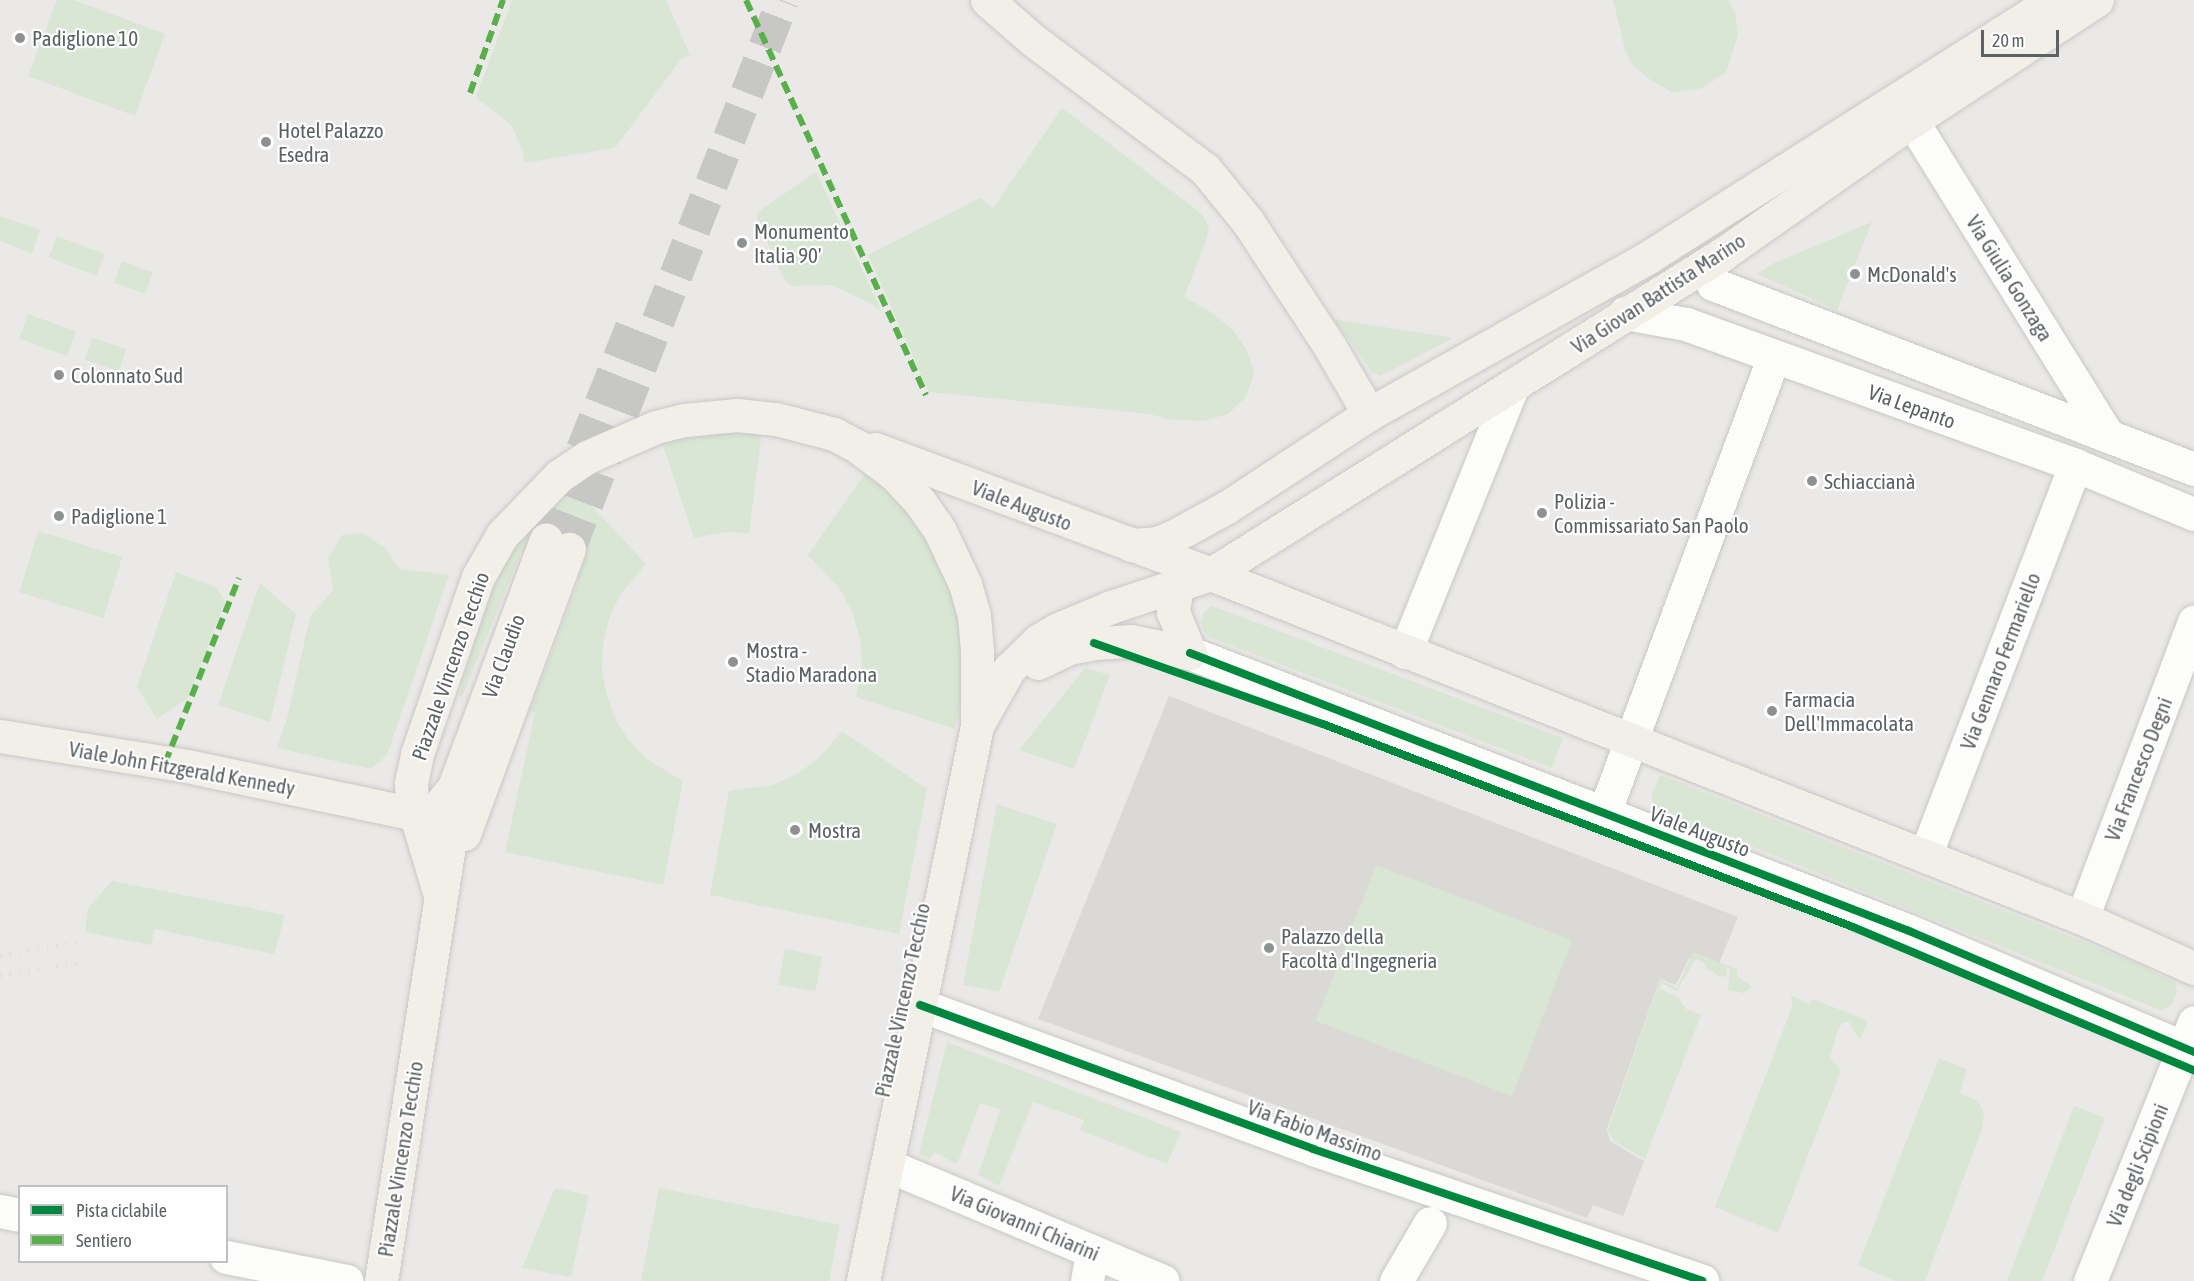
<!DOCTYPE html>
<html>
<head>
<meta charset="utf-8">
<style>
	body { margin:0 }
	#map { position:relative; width:2194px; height:1281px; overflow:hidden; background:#ebe9e7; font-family:"Asap Condensed",sans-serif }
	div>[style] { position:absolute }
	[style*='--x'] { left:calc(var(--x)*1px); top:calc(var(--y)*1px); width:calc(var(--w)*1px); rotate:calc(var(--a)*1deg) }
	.education>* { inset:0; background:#dbd9d5 }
	.green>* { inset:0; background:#d8e6d3; transform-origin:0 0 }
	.major-tunnel>* { height:33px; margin-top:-16.5px; transform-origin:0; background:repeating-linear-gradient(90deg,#c7c7c6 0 33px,transparent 0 49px) }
	.roads { filter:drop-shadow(0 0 2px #c8c7c7) drop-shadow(0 0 2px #c8c7c7) }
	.minor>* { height:33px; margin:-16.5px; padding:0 16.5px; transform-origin:16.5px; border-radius:16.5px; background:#fcfcfb }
	.major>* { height:33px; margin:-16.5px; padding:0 16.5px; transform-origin:16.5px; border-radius:16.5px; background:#f2eee8 }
	.rail>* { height:4.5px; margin-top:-2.25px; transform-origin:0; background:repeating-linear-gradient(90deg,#e2e1e1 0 1.5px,transparent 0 9.5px) }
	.quiet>* { height:6px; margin-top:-3px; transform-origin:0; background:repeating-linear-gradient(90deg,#58b04a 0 12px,transparent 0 18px) }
	.cycleway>* { height:8px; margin:-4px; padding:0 4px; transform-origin:4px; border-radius:4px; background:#00873e }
	.dots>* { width:16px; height:16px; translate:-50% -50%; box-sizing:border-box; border:3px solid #fff; border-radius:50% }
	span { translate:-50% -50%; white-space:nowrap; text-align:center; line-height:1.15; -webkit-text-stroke:4.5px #fff; paint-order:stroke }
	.poi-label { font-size:21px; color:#5c6164 }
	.left { translate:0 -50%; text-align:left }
	.street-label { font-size:21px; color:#5c6164 }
	.legend { position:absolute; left:18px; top:1185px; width:210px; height:78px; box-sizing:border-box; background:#fff; border:2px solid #bec0c1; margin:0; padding:8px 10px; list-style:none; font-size:18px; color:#5c6164 }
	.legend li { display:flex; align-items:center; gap:12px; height:30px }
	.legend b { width:30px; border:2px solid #bec0c1 }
	.scale { position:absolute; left:1981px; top:30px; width:78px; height:27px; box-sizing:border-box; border:3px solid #5c6164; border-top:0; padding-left:8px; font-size:18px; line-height:21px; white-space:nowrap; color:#5c6164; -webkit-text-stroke:4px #fff; paint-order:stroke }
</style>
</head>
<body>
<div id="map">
	<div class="education">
		<i style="clip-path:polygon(1169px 696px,1738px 917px,1719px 963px,1689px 958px,1676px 985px,1660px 979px,1607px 1129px,1610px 1141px,1644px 1161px,1623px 1216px,1593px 1205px,1587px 1218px,1038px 1019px)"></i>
	</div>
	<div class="green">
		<i style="clip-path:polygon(57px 0,74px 0,165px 34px,135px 116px,28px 76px)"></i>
		<i style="clip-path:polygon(512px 0,666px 0,690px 55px,682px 58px,615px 148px,525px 163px,522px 149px,511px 125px,476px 97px)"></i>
		<i style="clip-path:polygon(1613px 0,1728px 0,1735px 13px,1738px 35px,1726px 72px,1703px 88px,1673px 93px,1646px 77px,1632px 64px,1625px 50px)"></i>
		<i style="clip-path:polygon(1062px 108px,1193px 207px,1203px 216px,1209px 227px,1207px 238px,1184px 297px,1211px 312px,1232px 329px,1247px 350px,1254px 373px,1246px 397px,1228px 414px,1203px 421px,1167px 419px,1150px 414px,929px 392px,868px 255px,980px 198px,993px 208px)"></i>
		<i style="clip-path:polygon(816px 172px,882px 312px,870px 303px,831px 285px,793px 286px,788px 284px,783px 278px,756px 216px,762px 209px)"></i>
		<i style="clip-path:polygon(0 216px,40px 230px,32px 253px,0 241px)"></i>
		<i style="clip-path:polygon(1872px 222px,1837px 310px,1757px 274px,1772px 264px)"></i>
		<i style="left:57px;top:236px;width:51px;height:23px;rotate:21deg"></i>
		<i style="left:122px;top:261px;width:33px;height:23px;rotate:20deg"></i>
		<i style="left:28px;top:314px;width:51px;height:26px;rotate:20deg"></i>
		<i style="clip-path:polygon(1334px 319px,1453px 338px,1381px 376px,1372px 372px)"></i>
		<i style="left:92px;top:338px;width:36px;height:23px;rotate:18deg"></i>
		<i style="clip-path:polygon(717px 429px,762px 431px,749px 533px,727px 532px,694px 538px,661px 440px)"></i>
		<i style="clip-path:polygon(866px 472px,902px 504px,941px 561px,962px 627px,962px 695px,955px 729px,856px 697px,862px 665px,860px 638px,852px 612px,840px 589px,808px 555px)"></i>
		<i style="clip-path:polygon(572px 485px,646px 564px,620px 595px,609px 619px,603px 644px,602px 670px,607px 696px,616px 720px,630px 742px,648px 760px,683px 781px,663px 885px,505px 852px,535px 713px,530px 711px,577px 585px,580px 564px,530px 544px,521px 553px,462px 697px,459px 696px,481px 618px,495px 583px,517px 542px)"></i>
		<i style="left:38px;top:531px;width:88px;height:64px;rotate:17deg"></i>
		<i style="clip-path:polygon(363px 533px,386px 549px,400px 569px,449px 575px,387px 755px,371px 769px,277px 748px,287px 718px,310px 617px,333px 590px,328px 558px,342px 535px)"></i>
		<i style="clip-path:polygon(176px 572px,216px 587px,225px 601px,188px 698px,157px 719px,137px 687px)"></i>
		<i style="clip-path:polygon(260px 583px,296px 614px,270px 722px,218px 705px)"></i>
		<i style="clip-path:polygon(1212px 606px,1563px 738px,1552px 768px,1209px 637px,1204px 631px,1201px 622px,1204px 612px)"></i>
		<i style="clip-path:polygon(1085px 668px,1110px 675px,1074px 769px,1019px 750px)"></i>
		<i style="clip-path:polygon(842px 731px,927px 789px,899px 934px,710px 895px,729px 791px,773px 785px,797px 774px,819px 758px)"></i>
		<i style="clip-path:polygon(1660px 775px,2129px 960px,2176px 983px,2177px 992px,2171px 1006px,2160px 1010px,1659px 809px,1655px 806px,1651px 796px)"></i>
		<i style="clip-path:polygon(997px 804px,1057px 824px,999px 992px,963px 985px)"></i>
		<i style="left:1376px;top:865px;width:210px;height:167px;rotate:21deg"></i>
		<i style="clip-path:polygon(112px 881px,285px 915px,274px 954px,155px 929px,151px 945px,85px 932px,88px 908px)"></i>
		<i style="left:785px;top:949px;width:38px;height:36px;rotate:11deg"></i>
		<i style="clip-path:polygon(1693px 952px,1737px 969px,1737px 976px,1752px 987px,1743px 993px,1728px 990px,1730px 969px,1726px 969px,1727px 976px,1719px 977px,1712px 971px,1706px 970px,1705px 964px,1696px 958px,1677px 991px,1662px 983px,1660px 989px,1678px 997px,1686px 1009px,1701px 1015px,1645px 1159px,1614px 1141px,1608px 1130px,1660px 980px,1677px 988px)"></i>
		<i style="clip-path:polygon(1791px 995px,1809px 1004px,1813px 999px,1868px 1021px,1860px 1040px,1849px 1022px,1843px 1022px,1838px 1030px,1830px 1057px,1841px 1070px,1778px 1233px,1715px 1207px,1792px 1007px)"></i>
		<i style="clip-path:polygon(947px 1042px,1181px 1132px,1167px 1164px,1080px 1130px,1084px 1120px,1033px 1102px,999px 1186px,978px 1175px,1000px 1109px,980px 1103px,957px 1164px,934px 1152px,930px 1159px,919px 1154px)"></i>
		<i style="clip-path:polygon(1939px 1058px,1967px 1069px,1960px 1093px,1978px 1101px,1984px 1113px,1982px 1129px,1925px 1281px,1895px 1281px,1858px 1265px)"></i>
		<i style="left:2074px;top:1106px;width:33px;height:187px;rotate:21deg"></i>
		<i style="clip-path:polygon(555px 1188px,589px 1195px,571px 1277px,522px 1268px)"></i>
		<i style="clip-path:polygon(659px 1188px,840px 1225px,829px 1281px,641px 1281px)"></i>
	</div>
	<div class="major-tunnel">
		<i style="--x:546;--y:540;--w:241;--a:-68.1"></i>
		<i style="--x:569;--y:549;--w:589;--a:-68.7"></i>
	</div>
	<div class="roads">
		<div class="minor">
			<i style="--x:1912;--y:121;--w:371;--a:58.1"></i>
			<i style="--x:1724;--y:253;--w:20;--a:143"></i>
			<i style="--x:1708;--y:265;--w:20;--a:75"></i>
			<i style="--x:1713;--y:284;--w:515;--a:21.04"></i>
			<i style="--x:1625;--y:313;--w:62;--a:10.2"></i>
			<i style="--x:1686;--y:324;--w:414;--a:19.9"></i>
			<i style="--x:2075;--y:465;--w:129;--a:22.4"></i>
			<i style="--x:1405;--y:652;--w:286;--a:-68"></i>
			<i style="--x:1190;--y:653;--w:771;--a:21.14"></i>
			<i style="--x:1909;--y:931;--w:310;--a:23"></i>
			<i style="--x:1604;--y:813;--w:487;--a:-69.6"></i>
			<i style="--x:1925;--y:856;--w:419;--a:-69"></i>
			<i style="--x:2082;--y:918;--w:317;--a:-69.3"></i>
			<i style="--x:920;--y:1005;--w:419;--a:20.1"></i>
			<i style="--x:1313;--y:1149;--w:411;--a:18.7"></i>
			<i style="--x:887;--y:1165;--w:299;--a:22.8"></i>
			<i style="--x:0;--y:1211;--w:20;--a:11"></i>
			<i style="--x:226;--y:1257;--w:123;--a:11.2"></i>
			<i style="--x:1087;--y:1281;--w:29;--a:-80"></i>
			<i style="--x:1396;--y:1281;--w:67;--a:-59.6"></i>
			<i style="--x:2090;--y:1281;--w:279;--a:-68.1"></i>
		</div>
		<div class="major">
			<i style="--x:987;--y:0;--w:61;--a:41"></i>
			<i style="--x:1033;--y:40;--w:215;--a:36.9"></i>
			<i style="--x:1205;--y:169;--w:68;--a:50.9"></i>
			<i style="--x:1248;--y:222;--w:149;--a:56.7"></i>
			<i style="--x:1330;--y:347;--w:78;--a:59.8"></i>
			<i style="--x:875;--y:449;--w:358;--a:20.4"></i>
			<i style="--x:1211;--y:574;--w:936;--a:21.55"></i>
			<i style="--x:2082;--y:918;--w:123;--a:24.1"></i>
			<i style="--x:1131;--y:545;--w:26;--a:-4"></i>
			<i style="--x:1157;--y:543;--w:18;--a:-22"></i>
			<i style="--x:1174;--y:536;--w:60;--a:-28.7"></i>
			<i style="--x:1227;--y:507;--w:170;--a:-33.2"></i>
			<i style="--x:1369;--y:414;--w:322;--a:-29.3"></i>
			<i style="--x:1650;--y:256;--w:478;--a:-32.4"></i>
			<i style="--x:1184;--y:570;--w:17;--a:114"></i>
			<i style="--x:1177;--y:586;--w:26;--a:99"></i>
			<i style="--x:1173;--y:612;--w:44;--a:67.5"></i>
			<i style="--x:1038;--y:663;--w:34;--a:-26"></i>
			<i style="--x:1069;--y:648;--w:25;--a:-11"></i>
			<i style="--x:1094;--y:643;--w:36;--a:-3"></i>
			<i style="--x:1130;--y:641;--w:61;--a:11.3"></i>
			<i style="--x:979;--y:722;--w:61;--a:-60.5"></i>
			<i style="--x:1009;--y:669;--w:42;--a:-44"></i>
			<i style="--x:1039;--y:640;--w:20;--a:-30"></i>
			<i style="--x:1056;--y:630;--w:60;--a:-22.7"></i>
			<i style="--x:1111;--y:607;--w:105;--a:-18.3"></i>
			<i style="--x:1211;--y:574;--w:605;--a:-32.04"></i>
			<i style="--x:1724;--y:253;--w:230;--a:-35.1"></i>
			<i style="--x:1912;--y:121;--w:221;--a:-33.2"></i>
			<i style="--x:0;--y:736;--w:189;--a:9.1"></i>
			<i style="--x:187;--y:766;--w:232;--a:11.9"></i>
			<i style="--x:414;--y:814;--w:13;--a:-9"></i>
			<i style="--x:427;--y:812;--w:13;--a:-27"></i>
			<i style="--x:439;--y:806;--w:24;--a:-52"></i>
			<i style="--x:454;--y:787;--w:264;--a:-69.6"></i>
			<i style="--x:464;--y:834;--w:304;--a:-69.8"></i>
			<i style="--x:440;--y:895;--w:97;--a:-106.8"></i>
			<i style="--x:412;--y:802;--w:19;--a:-93"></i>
			<i style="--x:411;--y:783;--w:30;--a:-78"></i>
			<i style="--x:417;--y:754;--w:187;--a:-71"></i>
			<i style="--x:478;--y:577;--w:48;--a:-60.3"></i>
			<i style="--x:502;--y:535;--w:82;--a:-46"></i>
			<i style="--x:559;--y:476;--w:34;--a:-34"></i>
			<i style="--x:587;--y:457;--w:75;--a:-23.5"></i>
			<i style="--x:656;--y:427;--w:30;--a:-14"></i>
			<i style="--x:685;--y:420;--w:52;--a:-5.5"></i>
			<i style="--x:737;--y:415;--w:39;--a:6"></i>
			<i style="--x:776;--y:419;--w:60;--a:14.5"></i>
			<i style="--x:834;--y:434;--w:27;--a:28"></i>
			<i style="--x:858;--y:447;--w:45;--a:36.9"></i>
			<i style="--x:894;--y:474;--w:38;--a:47"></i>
			<i style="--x:920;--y:502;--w:35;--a:55"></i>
			<i style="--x:940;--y:531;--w:59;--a:64.7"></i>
			<i style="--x:965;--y:584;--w:33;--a:74"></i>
			<i style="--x:974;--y:616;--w:33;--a:85"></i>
			<i style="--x:977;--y:649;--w:77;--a:90"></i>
			<i style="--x:977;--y:726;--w:567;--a:101.61"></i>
			<i style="--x:381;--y:1281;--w:506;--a:-81.13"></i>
		</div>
	</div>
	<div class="rail">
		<i style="--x:0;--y:955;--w:79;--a:-9.5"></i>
		<i style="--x:0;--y:975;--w:83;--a:-9"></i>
	</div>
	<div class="quiet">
		<i style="--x:746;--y:0;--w:434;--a:65.5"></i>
		<i style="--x:470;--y:93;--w:99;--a:-70.5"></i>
		<i style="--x:165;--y:763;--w:199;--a:-68.2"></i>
	</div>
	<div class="cycleway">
		<i style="--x:1094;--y:643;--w:243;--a:19.5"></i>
		<i style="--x:1323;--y:724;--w:568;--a:20.96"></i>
		<i style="--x:1853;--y:927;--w:370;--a:22.8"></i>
		<i style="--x:1190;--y:653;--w:771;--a:21.14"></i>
		<i style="--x:1909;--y:931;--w:310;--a:23"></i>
		<i style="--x:920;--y:1005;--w:419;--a:20.1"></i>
		<i style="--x:1313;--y:1149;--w:411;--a:18.7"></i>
	</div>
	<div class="dots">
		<i style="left:20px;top:38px;background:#8e9192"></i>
		<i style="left:266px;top:142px;background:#8e9192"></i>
		<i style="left:742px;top:243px;background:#8e9192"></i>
		<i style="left:1855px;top:274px;background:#8e9192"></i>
		<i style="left:59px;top:375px;background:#8e9192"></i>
		<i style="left:1812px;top:481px;background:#8e9192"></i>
		<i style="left:1542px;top:513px;background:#8e9192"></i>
		<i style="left:59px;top:516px;background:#8e9192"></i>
		<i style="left:733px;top:662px;background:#8e9192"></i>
		<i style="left:1772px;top:711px;background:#8e9192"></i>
		<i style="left:795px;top:830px;background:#8e9192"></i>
		<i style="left:1269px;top:948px;background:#8e9192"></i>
	</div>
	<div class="poi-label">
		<span class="left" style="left:32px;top:38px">Padiglione 10</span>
		<span class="left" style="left:278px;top:142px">Hotel Palazzo<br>Esedra</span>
		<span class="left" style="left:754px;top:243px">Monumento<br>Italia 90'</span>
		<span class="left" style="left:1867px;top:274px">McDonald's</span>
		<span class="left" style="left:71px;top:375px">Colonnato Sud</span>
		<span class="left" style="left:1824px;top:481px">Schiaccianà</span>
		<span class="left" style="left:1554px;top:513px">Polizia -<br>Commissariato San Paolo</span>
		<span class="left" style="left:71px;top:516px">Padiglione 1</span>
		<span class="left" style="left:746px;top:662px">Mostra -<br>Stadio Maradona</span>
		<span class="left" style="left:1784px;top:711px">Farmacia<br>Dell'Immacolata</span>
		<span class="left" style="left:808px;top:830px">Mostra</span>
		<span class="left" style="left:1281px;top:948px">Palazzo della<br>Facoltà d'Ingegneria</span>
	</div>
	<div class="street-label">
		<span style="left:2010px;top:278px;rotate:58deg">Via Giulia Gonzaga</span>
		<span style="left:1658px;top:293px;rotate:-33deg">Via Giovan Battista Marino</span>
		<span style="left:1912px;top:406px;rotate:20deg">Via Lepanto</span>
		<span style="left:1022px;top:505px;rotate:21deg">Viale Augusto</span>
		<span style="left:503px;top:656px;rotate:-70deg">Via Claudio</span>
		<span style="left:2000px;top:661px;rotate:-69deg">Via Gennaro Fermariello</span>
		<span style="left:450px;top:666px;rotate:-71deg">Piazzale Vincenzo Tecchio</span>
		<span style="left:182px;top:768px;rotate:10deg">Viale John Fitzgerald Kennedy</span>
		<span style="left:2138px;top:769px;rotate:-69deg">Via Francesco Degni</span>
		<span style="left:1700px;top:831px;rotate:21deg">Viale Augusto</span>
		<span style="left:902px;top:1000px;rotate:-78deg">Piazzale Vincenzo Tecchio</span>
		<span style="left:1315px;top:1130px;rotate:20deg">Via Fabio Massimo</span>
		<span style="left:400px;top:1159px;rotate:-81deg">Piazzale Vincenzo Tecchio</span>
		<span style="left:2137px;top:1165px;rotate:-68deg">Via degli Scipioni</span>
		<span style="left:1025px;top:1223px;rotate:23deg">Via Giovanni Chiarini</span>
	</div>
	<ul class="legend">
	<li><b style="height:8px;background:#00873e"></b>Pista ciclabile</li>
	<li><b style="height:8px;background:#58b04a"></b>Sentiero</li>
	</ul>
	<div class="scale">20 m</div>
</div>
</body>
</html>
